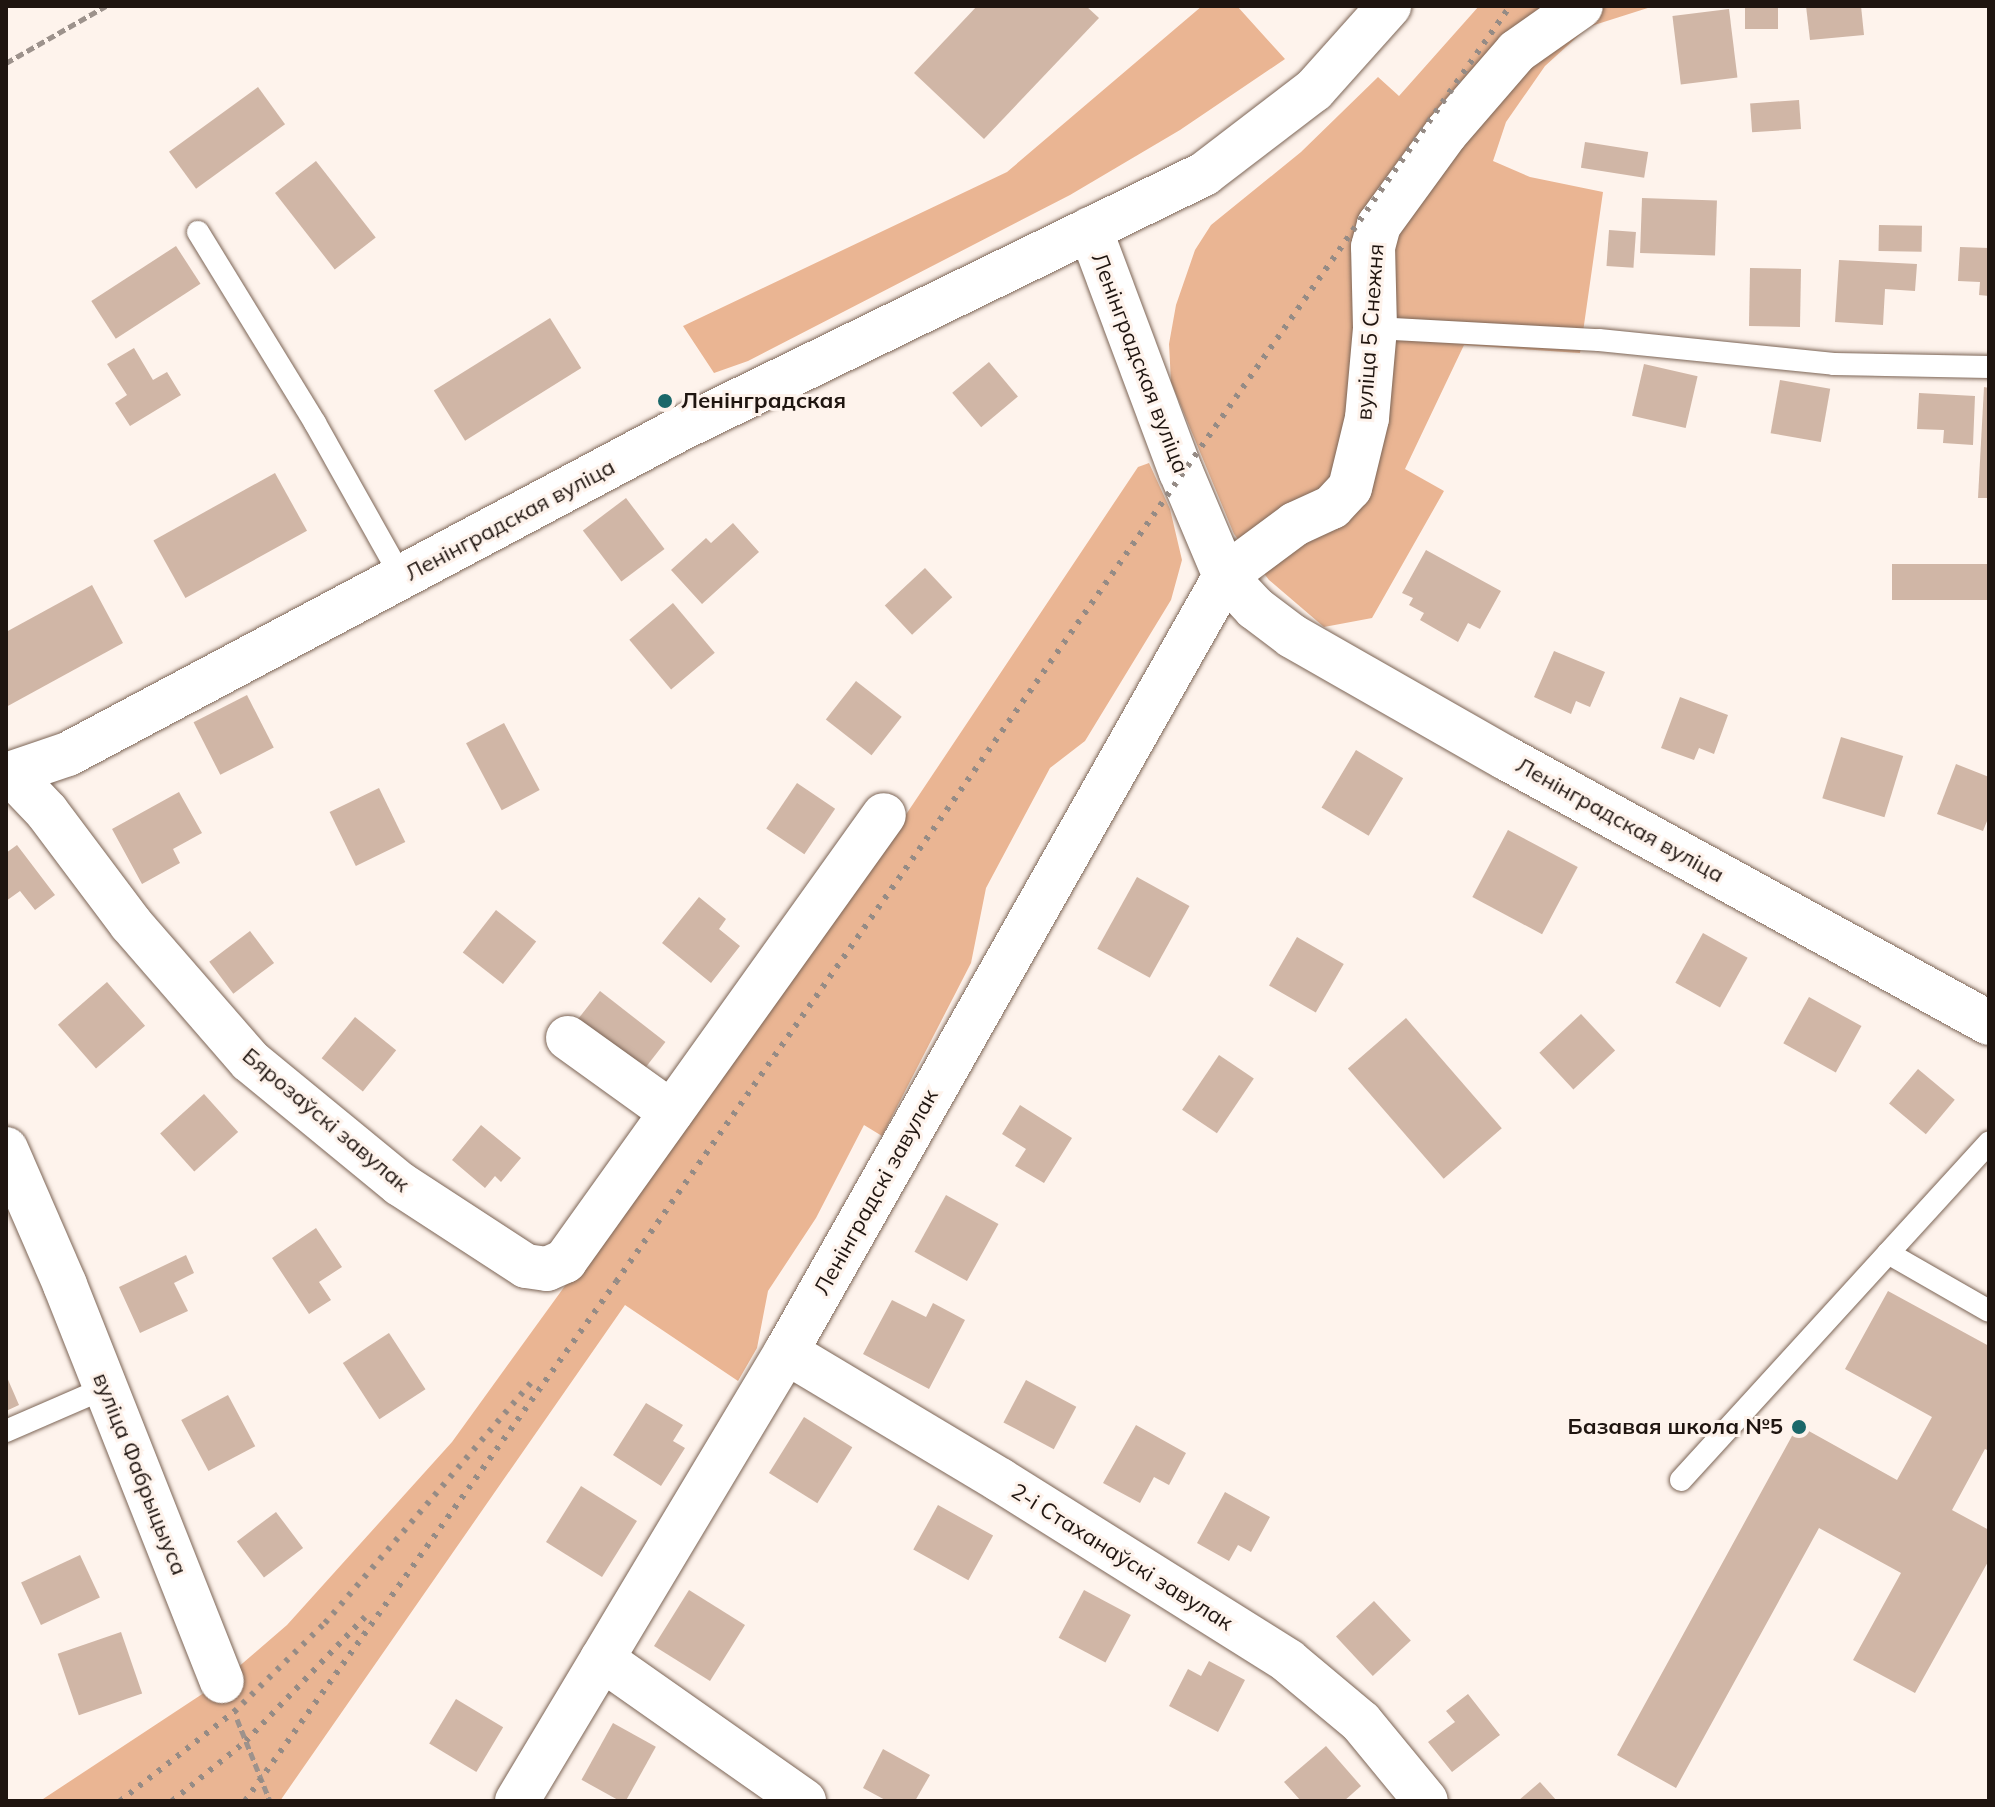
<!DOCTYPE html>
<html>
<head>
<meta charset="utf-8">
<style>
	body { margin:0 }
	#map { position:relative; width:1995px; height:1807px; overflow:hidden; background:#fef3ec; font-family:Mulish,sans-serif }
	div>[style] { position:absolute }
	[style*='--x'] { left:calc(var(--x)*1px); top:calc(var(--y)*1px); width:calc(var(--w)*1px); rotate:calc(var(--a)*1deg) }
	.green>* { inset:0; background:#eab593 }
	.building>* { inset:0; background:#d0b6a6; transform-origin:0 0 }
	.path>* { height:5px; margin-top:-2.5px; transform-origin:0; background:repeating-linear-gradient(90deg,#9d928c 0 8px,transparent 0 12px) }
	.roads { filter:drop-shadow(0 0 2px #7c6556) drop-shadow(0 0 2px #7c6556) }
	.service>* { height:22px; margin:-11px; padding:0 11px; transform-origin:11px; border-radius:11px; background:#fff }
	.minor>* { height:44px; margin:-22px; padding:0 22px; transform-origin:22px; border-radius:22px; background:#fff }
	.tertiary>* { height:44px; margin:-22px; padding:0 22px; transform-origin:22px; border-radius:22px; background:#fff }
	.rail>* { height:6px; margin-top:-3px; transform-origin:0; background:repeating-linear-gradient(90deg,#958b85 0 4px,transparent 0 12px) }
	.dots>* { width:22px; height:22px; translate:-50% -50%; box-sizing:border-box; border:4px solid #fef3ec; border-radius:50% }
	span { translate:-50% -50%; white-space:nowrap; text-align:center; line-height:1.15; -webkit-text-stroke:6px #fef3ec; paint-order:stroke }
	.street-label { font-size:22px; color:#1f1510 }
	.poi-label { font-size:22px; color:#1f1510; font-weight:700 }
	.left { translate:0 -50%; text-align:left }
	.right { translate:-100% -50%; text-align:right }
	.frame { position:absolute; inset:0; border:8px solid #1f1510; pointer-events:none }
</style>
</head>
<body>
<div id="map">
	<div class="green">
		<i style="clip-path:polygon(1202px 6px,1237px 6px,1285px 59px,1180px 130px,1070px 195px,748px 361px,714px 373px,683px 326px,1007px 172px)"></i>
		<i style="clip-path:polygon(1479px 6px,1654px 6px,1588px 27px,1545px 66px,1506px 122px,1493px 161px,1530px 177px,1603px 192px,1580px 353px,1464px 345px,1405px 469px,1444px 491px,1372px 618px,1324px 627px,1269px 580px,1234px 534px,1171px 382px,1169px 344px,1176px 305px,1195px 250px,1211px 225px,1301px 152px,1378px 77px,1399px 96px)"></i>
		<i style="clip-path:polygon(1149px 463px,1170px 509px,1182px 560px,1171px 600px,1085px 741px,1050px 768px,986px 888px,971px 963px,882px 1136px,864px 1125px,816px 1218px,768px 1291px,757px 1348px,738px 1381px,625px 1305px,280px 1801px,40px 1801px,222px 1681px,287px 1625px,452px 1442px,905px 816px,1138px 467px)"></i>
	</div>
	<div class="building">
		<i style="clip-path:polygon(977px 6px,1086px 6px,1099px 18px,984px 139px,914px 73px)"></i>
		<i style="left:1745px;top:6px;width:33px;height:23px"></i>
		<i style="clip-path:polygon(1806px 6px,1861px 6px,1864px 35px,1810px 40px)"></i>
		<i style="left:1729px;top:9px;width:69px;height:57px;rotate:83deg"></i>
		<i style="left:258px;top:87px;width:46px;height:110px;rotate:54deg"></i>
		<i style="left:1799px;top:100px;width:29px;height:49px;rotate:86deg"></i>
		<i style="left:1585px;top:142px;width:64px;height:26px;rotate:9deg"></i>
		<i style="left:316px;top:161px;width:97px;height:52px;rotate:52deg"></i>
		<i style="left:1642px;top:198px;width:75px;height:55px;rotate:2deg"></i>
		<i style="left:1879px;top:225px;width:43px;height:26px;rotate:1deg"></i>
		<i style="left:1609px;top:230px;width:27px;height:36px;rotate:4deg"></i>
		<i style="left:176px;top:246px;width:45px;height:101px;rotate:57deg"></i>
		<i style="clip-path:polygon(1960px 247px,1989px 248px,1989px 296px,1979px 295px,1980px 282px,1958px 281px)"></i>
		<i style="clip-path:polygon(1839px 260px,1917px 264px,1915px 291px,1885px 289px,1883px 325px,1835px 322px)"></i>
		<i style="left:1750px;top:268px;width:51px;height:58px;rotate:1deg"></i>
		<i style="left:550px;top:318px;width:59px;height:137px;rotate:58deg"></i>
		<i style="clip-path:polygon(134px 348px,153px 380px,167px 372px,181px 395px,130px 426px,115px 403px,127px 395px,107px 364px)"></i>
		<i style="left:989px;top:362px;width:45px;height:48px;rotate:50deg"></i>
		<i style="left:1644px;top:364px;width:55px;height:53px;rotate:13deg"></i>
		<i style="left:1780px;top:380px;width:51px;height:54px;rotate:10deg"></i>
		<i style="clip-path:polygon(1984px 387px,1989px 388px,1989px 498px,1978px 498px)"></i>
		<i style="clip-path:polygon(1919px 393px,1975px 396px,1973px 445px,1943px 443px,1944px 430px,1917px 429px)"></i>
		<i style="left:275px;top:473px;width:66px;height:139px;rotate:61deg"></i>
		<i style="left:626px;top:498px;width:64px;height:54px;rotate:53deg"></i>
		<i style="clip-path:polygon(733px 523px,759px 552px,702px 604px,671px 570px,706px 538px,711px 543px)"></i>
		<i style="clip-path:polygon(1426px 550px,1501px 591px,1480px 629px,1468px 623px,1458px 642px,1420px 620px,1424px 613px,1409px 605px,1413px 598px,1402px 593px)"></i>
		<i style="left:1989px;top:564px;width:36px;height:97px;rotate:90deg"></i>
		<i style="left:925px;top:568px;width:40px;height:55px;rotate:47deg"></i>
		<i style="clip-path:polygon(92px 585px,123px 643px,6px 707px,6px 632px)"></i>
		<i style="left:673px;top:603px;width:65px;height:57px;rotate:50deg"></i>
		<i style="clip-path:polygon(1554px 651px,1605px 672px,1590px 707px,1576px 701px,1571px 714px,1534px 697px)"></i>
		<i style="left:856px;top:681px;width:58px;height:49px;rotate:38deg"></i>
		<i style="left:247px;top:695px;width:59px;height:60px;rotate:63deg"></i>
		<i style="clip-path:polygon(1680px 697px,1728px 715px,1714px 754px,1699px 748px,1694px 760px,1661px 748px)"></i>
		<i style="left:504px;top:723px;width:76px;height:43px;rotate:62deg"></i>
		<i style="left:1841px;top:737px;width:65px;height:64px;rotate:17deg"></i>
		<i style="left:1356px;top:750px;width:55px;height:67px;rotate:31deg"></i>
		<i style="clip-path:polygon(1956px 764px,1989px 777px,1989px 816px,1983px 831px,1937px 814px)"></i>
		<i style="left:797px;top:783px;width:46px;height:55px;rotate:34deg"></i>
		<i style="left:379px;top:788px;width:60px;height:55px;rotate:64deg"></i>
		<i style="clip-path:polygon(179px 792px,202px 833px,173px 849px,180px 863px,142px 884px,112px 829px)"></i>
		<i style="left:1508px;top:830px;width:79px;height:76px;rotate:28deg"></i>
		<i style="clip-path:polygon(17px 845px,55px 895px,35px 910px,20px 891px,6px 901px,6px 853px)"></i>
		<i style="left:1137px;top:877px;width:60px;height:82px;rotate:29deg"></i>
		<i style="clip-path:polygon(699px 897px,726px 919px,719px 929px,740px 946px,711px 983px,662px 943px)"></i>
		<i style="left:496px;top:910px;width:51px;height:54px;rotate:38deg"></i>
		<i style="left:250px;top:931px;width:40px;height:51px;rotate:53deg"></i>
		<i style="left:1703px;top:933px;width:51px;height:57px;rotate:29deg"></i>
		<i style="left:1297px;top:937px;width:54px;height:56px;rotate:30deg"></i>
		<i style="left:107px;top:982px;width:58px;height:65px;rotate:49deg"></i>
		<i style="left:600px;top:991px;width:83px;height:36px;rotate:38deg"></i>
		<i style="left:1809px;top:997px;width:60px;height:53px;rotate:29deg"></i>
		<i style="left:1581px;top:1014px;width:50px;height:57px;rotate:47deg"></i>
		<i style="left:355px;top:1017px;width:53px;height:53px;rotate:39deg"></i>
		<i style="left:1406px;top:1018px;width:146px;height:77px;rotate:49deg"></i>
		<i style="left:1219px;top:1055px;width:42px;height:66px;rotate:34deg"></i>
		<i style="left:1918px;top:1069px;width:48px;height:45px;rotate:40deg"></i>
		<i style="left:204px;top:1094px;width:51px;height:59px;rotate:48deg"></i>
		<i style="clip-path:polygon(1020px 1105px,1072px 1138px,1044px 1183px,1015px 1166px,1026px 1149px,1002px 1134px)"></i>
		<i style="clip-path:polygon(481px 1125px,521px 1158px,501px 1182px,495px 1176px,485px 1188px,452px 1160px)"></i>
		<i style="left:946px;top:1195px;width:60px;height:65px;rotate:29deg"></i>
		<i style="clip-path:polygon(316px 1228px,342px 1267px,319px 1282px,331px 1300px,309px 1314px,272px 1258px)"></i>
		<i style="clip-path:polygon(186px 1255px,194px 1273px,174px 1283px,188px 1311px,140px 1333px,119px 1287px)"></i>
		<i style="clip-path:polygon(1888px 1291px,1989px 1346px,1989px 1451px,1985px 1449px,1952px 1510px,1989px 1530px,1989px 1560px,1915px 1693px,1853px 1660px,1901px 1573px,1819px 1528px,1676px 1788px,1617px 1755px,1798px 1425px,1897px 1480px,1932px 1417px,1845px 1369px)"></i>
		<i style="clip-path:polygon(892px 1300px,926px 1317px,933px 1303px,965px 1320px,929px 1389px,863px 1354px)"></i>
		<i style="left:389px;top:1333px;width:67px;height:55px;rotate:57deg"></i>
		<i style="clip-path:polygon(6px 1375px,19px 1405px,6px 1411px)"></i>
		<i style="left:1026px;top:1380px;width:57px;height:48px;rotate:28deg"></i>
		<i style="left:228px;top:1395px;width:58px;height:53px;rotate:62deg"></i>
		<i style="clip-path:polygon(646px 1403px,683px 1425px,673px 1441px,685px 1448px,661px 1486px,613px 1455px)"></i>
		<i style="left:804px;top:1417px;width:57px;height:66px;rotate:32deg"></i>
		<i style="clip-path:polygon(1136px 1425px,1186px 1453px,1169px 1485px,1154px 1477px,1140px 1503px,1103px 1483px)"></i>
		<i style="left:581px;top:1486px;width:66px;height:66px;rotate:32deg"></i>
		<i style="clip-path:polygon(1225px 1492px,1270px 1517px,1251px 1552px,1238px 1545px,1229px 1561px,1197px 1543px)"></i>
		<i style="left:938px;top:1505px;width:63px;height:51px;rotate:29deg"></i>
		<i style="left:276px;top:1512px;width:45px;height:49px;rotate:53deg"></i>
		<i style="left:80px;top:1555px;width:47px;height:65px;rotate:65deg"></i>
		<i style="left:689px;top:1590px;width:66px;height:66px;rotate:32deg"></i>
		<i style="left:1084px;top:1590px;width:53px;height:54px;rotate:28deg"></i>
		<i style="left:1374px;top:1601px;width:54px;height:52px;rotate:47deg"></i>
		<i style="left:121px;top:1632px;width:65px;height:67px;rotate:71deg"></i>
		<i style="clip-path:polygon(1209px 1661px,1245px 1680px,1218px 1732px,1169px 1706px,1188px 1669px,1201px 1676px)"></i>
		<i style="clip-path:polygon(1468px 1694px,1500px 1735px,1452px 1772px,1428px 1742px,1455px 1722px,1446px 1711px)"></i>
		<i style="left:456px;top:1699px;width:55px;height:52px;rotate:31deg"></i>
		<i style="left:613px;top:1723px;width:49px;height:65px;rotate:29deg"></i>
		<i style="clip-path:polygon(1326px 1746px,1361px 1786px,1344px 1801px,1301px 1801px,1284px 1782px)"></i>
		<i style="clip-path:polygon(883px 1749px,930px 1775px,915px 1801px,887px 1801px,863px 1788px)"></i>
		<i style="clip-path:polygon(1540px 1782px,1557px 1801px,1518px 1801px)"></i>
	</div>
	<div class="path">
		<i style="--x:6;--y:63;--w:115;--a:-29.7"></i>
		<i style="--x:237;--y:1719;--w:88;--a:68.1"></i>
	</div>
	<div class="roads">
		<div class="service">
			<i style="--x:198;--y:232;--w:224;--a:58.5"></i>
			<i style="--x:315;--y:423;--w:178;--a:60.7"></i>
			<i style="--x:1375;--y:328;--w:224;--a:3.1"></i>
			<i style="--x:1599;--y:340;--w:236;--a:5.8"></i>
			<i style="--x:1834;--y:364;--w:155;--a:1.1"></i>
			<i style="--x:1888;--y:1253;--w:116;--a:29.9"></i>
			<i style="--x:6;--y:1431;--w:108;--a:-23.5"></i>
			<i style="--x:1681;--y:1480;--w:457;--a:-47.6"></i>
		</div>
		<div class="minor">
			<i style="--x:1225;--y:576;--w:87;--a:-36.6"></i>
			<i style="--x:1295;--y:524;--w:41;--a:-24.7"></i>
			<i style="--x:1332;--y:507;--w:26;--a:-47"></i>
			<i style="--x:1350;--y:488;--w:72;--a:-76.3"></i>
			<i style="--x:1367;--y:418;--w:90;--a:-84.9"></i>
			<i style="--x:1375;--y:328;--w:81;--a:-91.4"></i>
			<i style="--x:1373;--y:247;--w:23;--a:-75"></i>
			<i style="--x:1379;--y:225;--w:114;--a:-53.9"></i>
			<i style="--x:1446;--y:133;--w:108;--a:-49.1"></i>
			<i style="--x:1517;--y:51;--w:78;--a:-35.1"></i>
			<i style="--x:11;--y:774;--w:52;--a:46.5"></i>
			<i style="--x:47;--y:812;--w:140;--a:53.1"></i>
			<i style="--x:131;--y:924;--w:181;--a:49"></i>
			<i style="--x:250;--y:1061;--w:194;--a:39.4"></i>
			<i style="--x:400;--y:1184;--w:150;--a:33.1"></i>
			<i style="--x:526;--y:1266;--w:21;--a:8"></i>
			<i style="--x:547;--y:1269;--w:20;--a:-24"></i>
			<i style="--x:565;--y:1261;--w:548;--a:-54.43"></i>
			<i style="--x:568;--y:1038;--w:127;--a:35.7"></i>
			<i style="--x:6;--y:1149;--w:148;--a:66.5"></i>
			<i style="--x:65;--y:1285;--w:426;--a:68.4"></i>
			<i style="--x:786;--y:1352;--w:249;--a:30.9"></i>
			<i style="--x:1000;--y:1480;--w:340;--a:32.1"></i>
			<i style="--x:1288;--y:1661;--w:95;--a:39.9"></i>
			<i style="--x:1361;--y:1722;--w:102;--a:50.6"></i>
			<i style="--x:602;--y:1659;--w:247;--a:35.1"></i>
		</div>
		<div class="tertiary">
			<i style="--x:1090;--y:229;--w:259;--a:69.5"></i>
			<i style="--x:1181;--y:472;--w:113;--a:67.1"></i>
			<i style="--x:1225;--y:576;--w:44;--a:46.8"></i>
			<i style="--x:1255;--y:608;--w:46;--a:37.1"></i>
			<i style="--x:1292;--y:636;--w:246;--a:29.7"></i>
			<i style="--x:1506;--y:758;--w:551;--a:28.75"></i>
			<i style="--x:6;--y:775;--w:65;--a:-18.7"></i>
			<i style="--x:68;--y:754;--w:693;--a:-27.97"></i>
			<i style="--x:680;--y:429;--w:583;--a:-25.95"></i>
			<i style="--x:1204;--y:174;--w:138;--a:-37.4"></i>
			<i style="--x:1314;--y:90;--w:113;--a:-48.2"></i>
			<i style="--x:517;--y:1801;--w:523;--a:-59.07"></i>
			<i style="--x:786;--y:1352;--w:892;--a:-60.5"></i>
		</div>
	</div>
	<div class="rail">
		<i style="--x:120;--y:1801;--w:145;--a:-38"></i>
		<i style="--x:234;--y:1712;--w:127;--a:-44.4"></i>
		<i style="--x:325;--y:1623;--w:324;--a:-49.4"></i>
		<i style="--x:172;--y:1801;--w:95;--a:-39"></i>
		<i style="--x:246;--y:1741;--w:172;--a:-46.2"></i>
		<i style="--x:245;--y:1801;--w:638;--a:-54.44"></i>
		<i style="--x:616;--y:1282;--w:1558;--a:-54.98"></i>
	</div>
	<div class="dots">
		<i style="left:665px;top:401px;background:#1b686a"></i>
		<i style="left:1799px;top:1427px;background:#1b686a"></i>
	</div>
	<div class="street-label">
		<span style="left:1370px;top:332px;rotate:-86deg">вуліца 5 Снежня</span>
		<span style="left:1140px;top:363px;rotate:69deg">Ленінградская вуліца</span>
		<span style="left:510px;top:520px;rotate:-28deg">Ленінградская вуліца</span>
		<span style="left:1620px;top:820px;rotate:29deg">Ленінградская вуліца</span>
		<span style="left:326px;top:1120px;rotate:40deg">Бярозаўскі завулак</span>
		<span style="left:876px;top:1192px;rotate:-61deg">Ленінградскі завулак</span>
		<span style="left:140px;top:1474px;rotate:68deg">вуліца Фабрыцыуса</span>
		<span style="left:1122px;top:1557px;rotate:32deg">2-і Стаханаўскі завулак</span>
	</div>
	<div class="poi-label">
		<span class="left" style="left:681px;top:401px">Ленінградская</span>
		<span class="right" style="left:1783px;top:1427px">Базавая школа №5</span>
	</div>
	<div class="frame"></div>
</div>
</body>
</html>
